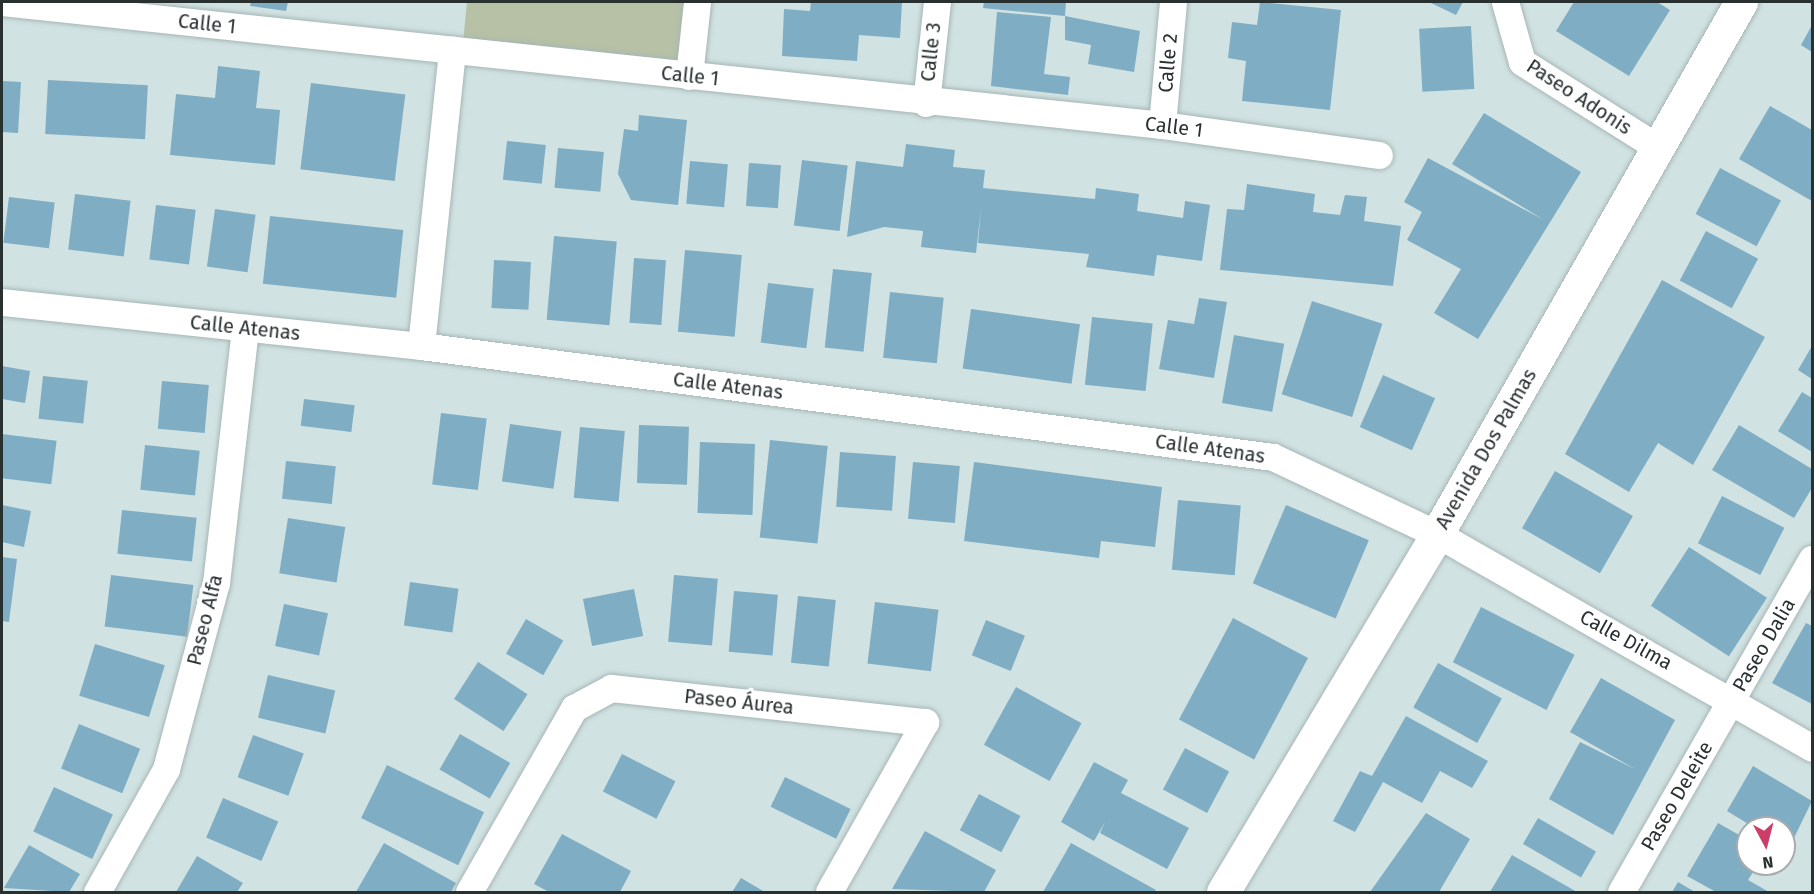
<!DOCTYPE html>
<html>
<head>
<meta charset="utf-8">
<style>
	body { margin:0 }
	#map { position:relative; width:1814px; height:894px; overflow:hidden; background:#d1e2e2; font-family:"Fira Sans",sans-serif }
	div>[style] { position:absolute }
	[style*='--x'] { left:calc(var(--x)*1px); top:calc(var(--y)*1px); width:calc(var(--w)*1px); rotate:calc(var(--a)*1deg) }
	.green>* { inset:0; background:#b7c1a6 }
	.building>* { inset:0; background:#7fadc3; transform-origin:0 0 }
	.roads { filter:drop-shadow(0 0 2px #a6b6b5) drop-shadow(0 0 2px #a6b6b5) }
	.street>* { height:27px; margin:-13.5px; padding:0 13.5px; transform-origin:13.5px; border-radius:13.5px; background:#fff }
	.secondary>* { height:33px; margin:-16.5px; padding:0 16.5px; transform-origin:16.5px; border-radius:16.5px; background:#fff }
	span { translate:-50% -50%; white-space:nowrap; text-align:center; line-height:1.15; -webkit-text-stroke:6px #fff; paint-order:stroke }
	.street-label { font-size:20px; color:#293030 }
	.frame { position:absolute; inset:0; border:3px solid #293030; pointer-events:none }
	.north { position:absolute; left:1736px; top:816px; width:60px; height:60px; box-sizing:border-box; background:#fff; border:2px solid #a9acac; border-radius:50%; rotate:173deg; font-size:16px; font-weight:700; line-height:24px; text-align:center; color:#293030 }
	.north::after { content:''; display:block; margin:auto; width:21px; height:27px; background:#cc3d67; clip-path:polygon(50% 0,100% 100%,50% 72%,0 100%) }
</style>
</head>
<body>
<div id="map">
	<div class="green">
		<i style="clip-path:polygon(467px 2px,685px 2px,679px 65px,463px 42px)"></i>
	</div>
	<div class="building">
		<i style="clip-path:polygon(251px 2px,288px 2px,286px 11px,250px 6px)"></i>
		<i style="clip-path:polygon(811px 2px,902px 2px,900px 38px,859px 35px,857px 61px,782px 56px,784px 9px,810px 11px)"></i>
		<i style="clip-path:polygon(984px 2px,1066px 2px,1065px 16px,983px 8px)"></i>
		<i style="clip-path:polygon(1260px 2px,1341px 10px,1330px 110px,1242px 101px,1246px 61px,1228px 58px,1232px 22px,1257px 25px)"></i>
		<i style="clip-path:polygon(1429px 2px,1463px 2px,1456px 15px)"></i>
		<i style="clip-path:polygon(1574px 2px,1657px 2px,1670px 10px,1629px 76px,1556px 31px)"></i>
		<i style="clip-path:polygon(997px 12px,1051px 17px,1044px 74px,1070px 77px,1068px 95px,991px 86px)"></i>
		<i style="clip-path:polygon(1065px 16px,1140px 31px,1134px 72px,1088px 64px,1091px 45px,1065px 40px)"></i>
		<i style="clip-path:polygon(1812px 25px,1812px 52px,1801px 45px)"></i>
		<i style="left:1471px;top:26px;width:63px;height:52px;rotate:87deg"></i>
		<i style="clip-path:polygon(218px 66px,260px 71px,256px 108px,280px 110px,275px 165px,170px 155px,176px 94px,215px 98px)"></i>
		<i style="left:48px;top:80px;width:100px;height:54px;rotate:3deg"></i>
		<i style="clip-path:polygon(2px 81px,21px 82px,18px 133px,2px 132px)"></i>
		<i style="left:311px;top:83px;width:95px;height:87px;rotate:7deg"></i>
		<i style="clip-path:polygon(1770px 106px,1812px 130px,1812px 201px,1739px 159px)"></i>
		<i style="clip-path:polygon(1484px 113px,1581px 172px,1478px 339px,1434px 313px,1461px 269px,1407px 240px,1422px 212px,1404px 202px,1428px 158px,1544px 220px,1452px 164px)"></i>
		<i style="clip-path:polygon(639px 115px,687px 120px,678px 205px,631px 200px,618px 174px,624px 129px,638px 131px)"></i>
		<i style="left:507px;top:141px;width:39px;height:39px;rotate:6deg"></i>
		<i style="clip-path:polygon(906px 144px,955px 150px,953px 167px,985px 170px,983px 188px,1095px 199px,1096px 188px,1139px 194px,1137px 211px,1183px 218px,1185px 201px,1210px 205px,1202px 261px,1157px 255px,1154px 276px,1086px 267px,1089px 254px,978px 243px,981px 208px,976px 253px,921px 247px,923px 231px,884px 227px,847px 237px,856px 161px,903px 167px)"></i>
		<i style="left:558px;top:148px;width:46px;height:40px;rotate:5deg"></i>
		<i style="left:802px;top:160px;width:46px;height:66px;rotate:7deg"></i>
		<i style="left:690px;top:161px;width:38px;height:43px;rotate:5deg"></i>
		<i style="left:749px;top:163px;width:32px;height:43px;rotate:4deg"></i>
		<i style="left:1720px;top:168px;width:69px;height:52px;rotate:28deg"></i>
		<i style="clip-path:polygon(1247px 184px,1315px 194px,1313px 212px,1340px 215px,1345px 195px,1367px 197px,1364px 221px,1401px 226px,1393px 286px,1220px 270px,1227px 209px,1244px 210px)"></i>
		<i style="left:75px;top:194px;width:56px;height:56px;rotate:7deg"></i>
		<i style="left:9px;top:197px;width:46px;height:46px;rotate:7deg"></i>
		<i style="left:156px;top:205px;width:40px;height:55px;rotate:7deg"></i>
		<i style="left:215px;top:209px;width:41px;height:58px;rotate:8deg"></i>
		<i style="left:270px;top:216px;width:134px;height:68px;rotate:6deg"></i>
		<i style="left:1706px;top:231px;width:59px;height:56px;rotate:28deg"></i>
		<i style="left:554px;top:236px;width:63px;height:84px;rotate:5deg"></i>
		<i style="left:685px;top:250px;width:57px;height:82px;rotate:5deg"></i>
		<i style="left:634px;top:258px;width:32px;height:65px;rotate:4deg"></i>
		<i style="left:494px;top:260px;width:37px;height:48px;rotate:3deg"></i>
		<i style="left:833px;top:269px;width:39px;height:79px;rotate:6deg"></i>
		<i style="clip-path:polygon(1662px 280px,1765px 337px,1693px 465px,1658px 443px,1629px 492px,1565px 454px)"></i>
		<i style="left:768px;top:283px;width:46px;height:60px;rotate:7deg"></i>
		<i style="left:890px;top:292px;width:54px;height:66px;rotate:6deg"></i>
		<i style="clip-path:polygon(1199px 298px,1227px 302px,1214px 378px,1159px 369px,1168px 320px,1194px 324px)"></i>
		<i style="left:1312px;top:301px;width:74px;height:98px;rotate:18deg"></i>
		<i style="left:971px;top:309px;width:110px;height:60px;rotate:8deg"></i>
		<i style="left:1092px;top:317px;width:61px;height:68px;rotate:6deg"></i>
		<i style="left:1234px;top:335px;width:51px;height:69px;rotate:10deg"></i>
		<i style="clip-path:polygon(1812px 346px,1812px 379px,1798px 370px)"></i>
		<i style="clip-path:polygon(2px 366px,30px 371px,25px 403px,2px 399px)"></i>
		<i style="left:1383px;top:375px;width:57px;height:57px;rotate:24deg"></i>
		<i style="left:43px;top:376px;width:45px;height:43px;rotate:6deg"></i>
		<i style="left:162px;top:381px;width:47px;height:48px;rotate:5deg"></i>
		<i style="clip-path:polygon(1802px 392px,1812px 398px,1812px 452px,1778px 431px)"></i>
		<i style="left:304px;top:399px;width:51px;height:27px;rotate:7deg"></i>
		<i style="left:441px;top:413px;width:46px;height:72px;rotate:7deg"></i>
		<i style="left:510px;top:424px;width:52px;height:58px;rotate:8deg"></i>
		<i style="left:639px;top:425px;width:50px;height:58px;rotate:2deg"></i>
		<i style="clip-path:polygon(1739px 425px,1812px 469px,1812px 488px,1794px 518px,1712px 470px)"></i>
		<i style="left:580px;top:427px;width:45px;height:71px;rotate:5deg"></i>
		<i style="left:2px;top:434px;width:55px;height:44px;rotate:7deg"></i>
		<i style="left:770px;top:440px;width:58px;height:98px;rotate:6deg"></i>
		<i style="left:700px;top:442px;width:55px;height:71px;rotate:2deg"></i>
		<i style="left:145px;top:445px;width:55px;height:45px;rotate:6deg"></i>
		<i style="left:840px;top:452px;width:56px;height:55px;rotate:4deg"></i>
		<i style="left:286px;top:461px;width:50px;height:38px;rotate:6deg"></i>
		<i style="left:913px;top:462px;width:47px;height:57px;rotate:5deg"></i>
		<i style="clip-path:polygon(974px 462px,1162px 487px,1155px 547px,1101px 541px,1099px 558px,964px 541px)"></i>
		<i style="left:1555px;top:471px;width:90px;height:66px;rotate:30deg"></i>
		<i style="left:1722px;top:496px;width:70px;height:53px;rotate:27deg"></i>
		<i style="left:1178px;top:500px;width:63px;height:70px;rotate:5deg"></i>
		<i style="clip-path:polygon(2px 505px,31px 511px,24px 547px,2px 542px)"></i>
		<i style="left:1286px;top:505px;width:90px;height:85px;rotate:23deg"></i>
		<i style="left:122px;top:510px;width:75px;height:44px;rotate:6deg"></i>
		<i style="left:288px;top:518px;width:58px;height:56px;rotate:9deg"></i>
		<i style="left:1689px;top:547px;width:93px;height:70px;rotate:33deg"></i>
		<i style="clip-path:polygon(2px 557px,17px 559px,9px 622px,2px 621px)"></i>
		<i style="left:111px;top:575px;width:83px;height:52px;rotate:7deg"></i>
		<i style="left:674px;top:575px;width:44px;height:67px;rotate:5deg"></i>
		<i style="left:410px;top:582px;width:49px;height:44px;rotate:8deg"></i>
		<i style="left:634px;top:589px;width:48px;height:52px;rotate:79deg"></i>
		<i style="left:734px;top:591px;width:44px;height:61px;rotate:5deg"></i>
		<i style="left:798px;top:596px;width:38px;height:67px;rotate:6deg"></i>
		<i style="left:875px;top:602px;width:64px;height:62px;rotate:7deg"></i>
		<i style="left:284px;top:604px;width:45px;height:43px;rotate:12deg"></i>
		<i style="left:1481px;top:607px;width:105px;height:62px;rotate:27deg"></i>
		<i style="left:1233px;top:618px;width:85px;height:115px;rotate:28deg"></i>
		<i style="left:526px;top:619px;width:43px;height:40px;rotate:30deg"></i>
		<i style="left:986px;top:620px;width:42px;height:38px;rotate:22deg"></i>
		<i style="clip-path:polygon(1806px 623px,1812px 626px,1812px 704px,1772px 683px)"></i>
		<i style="left:95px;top:644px;width:73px;height:54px;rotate:17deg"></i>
		<i style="left:478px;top:662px;width:59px;height:44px;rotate:33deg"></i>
		<i style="left:1438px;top:663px;width:73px;height:51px;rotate:29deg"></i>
		<i style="left:268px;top:675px;width:69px;height:44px;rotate:13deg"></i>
		<i style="clip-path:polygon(1601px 678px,1675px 720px,1613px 835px,1549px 799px,1580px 742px,1635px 769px,1570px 732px)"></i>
		<i style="left:1016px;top:687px;width:75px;height:66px;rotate:29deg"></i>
		<i style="clip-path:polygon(1406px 716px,1488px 761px,1472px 788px,1440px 771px,1422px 803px,1383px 782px,1355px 832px,1333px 821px,1360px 771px,1372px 776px)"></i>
		<i style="left:79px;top:724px;width:66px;height:48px;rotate:22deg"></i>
		<i style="left:460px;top:734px;width:58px;height:41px;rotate:30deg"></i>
		<i style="left:253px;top:735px;width:54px;height:45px;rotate:20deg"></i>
		<i style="left:1185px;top:748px;width:50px;height:47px;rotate:28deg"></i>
		<i style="left:622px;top:754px;width:60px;height:42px;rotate:27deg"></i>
		<i style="clip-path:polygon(1094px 762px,1128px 780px,1121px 793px,1189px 828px,1167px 869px,1100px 833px,1105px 822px,1094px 841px,1061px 822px)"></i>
		<i style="left:387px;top:765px;width:108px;height:59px;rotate:26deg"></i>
		<i style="clip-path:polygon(1753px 766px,1812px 801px,1789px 848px,1784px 845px,1784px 828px,1755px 828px,1727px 811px)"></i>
		<i style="left:785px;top:777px;width:73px;height:33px;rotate:26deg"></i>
		<i style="left:54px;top:787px;width:65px;height:49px;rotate:25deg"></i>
		<i style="left:979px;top:794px;width:47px;height:41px;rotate:28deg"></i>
		<i style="left:223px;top:798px;width:60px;height:43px;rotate:23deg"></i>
		<i style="clip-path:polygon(1426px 813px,1470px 839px,1439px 892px,1370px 892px)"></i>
		<i style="left:1538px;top:818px;width:67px;height:30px;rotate:30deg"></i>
		<i style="clip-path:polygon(1718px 823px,1748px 840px,1748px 864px,1758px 864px,1748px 880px,1769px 892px,1716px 892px,1687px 876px)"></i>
		<i style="clip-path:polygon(925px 831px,996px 870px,984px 892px,892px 889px)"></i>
		<i style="clip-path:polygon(562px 834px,631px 871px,620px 892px,549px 892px,534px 884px)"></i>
		<i style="clip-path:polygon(384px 843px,456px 883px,451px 892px,356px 892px)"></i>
		<i style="clip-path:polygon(1071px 843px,1156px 890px,1154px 892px,1043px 892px)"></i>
		<i style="clip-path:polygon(29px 845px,80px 874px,69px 892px,4px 888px)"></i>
		<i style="clip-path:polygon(1512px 855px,1577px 892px,1490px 892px)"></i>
		<i style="clip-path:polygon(197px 856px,243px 883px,237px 892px,176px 892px)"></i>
		<i style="clip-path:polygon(741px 878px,765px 892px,732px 892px)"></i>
		<i style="clip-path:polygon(1678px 882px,1695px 892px,1672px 892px)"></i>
	</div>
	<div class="roads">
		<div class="street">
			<i style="--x:2;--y:2;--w:1167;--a:6.05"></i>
			<i style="--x:1162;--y:125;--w:219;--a:7.9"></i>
			<i style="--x:1505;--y:2;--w:62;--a:74.2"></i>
			<i style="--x:1522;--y:62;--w:160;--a:32.2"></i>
			<i style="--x:689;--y:76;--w:74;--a:-83.8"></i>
			<i style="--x:926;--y:103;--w:102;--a:-83.8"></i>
			<i style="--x:1162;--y:125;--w:123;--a:-84.9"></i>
			<i style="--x:2;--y:302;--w:421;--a:6"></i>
			<i style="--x:421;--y:346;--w:859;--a:7.42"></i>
			<i style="--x:1273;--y:457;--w:181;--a:25.2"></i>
			<i style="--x:1437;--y:534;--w:432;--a:29.7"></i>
			<i style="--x:421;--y:346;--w:298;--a:-84"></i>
			<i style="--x:97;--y:892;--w:141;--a:-60.7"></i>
			<i style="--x:166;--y:769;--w:193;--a:-75"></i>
			<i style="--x:216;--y:583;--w:257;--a:-83.5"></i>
			<i style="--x:469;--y:892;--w:212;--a:-60.3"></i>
			<i style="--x:574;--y:708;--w:42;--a:-28.4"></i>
			<i style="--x:611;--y:688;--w:316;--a:6.2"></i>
			<i style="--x:925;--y:722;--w:195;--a:119.5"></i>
			<i style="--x:1621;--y:892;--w:384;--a:-60.2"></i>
		</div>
		<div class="secondary">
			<i style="--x:1223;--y:892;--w:417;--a:-59.1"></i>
			<i style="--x:1437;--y:534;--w:613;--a:-60.26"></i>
		</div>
	</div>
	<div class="street-label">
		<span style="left:207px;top:24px;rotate:6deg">Calle 1</span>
		<span style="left:931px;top:52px;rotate:-84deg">Calle 3</span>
		<span style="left:1168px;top:63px;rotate:-85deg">Calle 2</span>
		<span style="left:690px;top:76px;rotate:6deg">Calle 1</span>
		<span style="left:1579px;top:97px;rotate:33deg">Paseo Adonis</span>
		<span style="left:1174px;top:127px;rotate:7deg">Calle 1</span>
		<span style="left:245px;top:328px;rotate:6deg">Calle Atenas</span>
		<span style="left:728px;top:386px;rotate:7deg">Calle Atenas</span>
		<span style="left:1210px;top:449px;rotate:8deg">Calle Atenas</span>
		<span style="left:1486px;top:449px;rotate:-60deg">Avenida Dos Palmas</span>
		<span style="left:205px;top:620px;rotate:-76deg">Paseo Alfa</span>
		<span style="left:1626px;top:640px;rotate:29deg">Calle Dilma</span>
		<span style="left:1764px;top:645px;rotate:-60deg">Paseo Dalia</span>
		<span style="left:739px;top:702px;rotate:6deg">Paseo Áurea</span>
		<span style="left:1677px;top:796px;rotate:-60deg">Paseo Deleite</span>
	</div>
	<div class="frame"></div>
	<div class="north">N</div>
</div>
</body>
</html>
